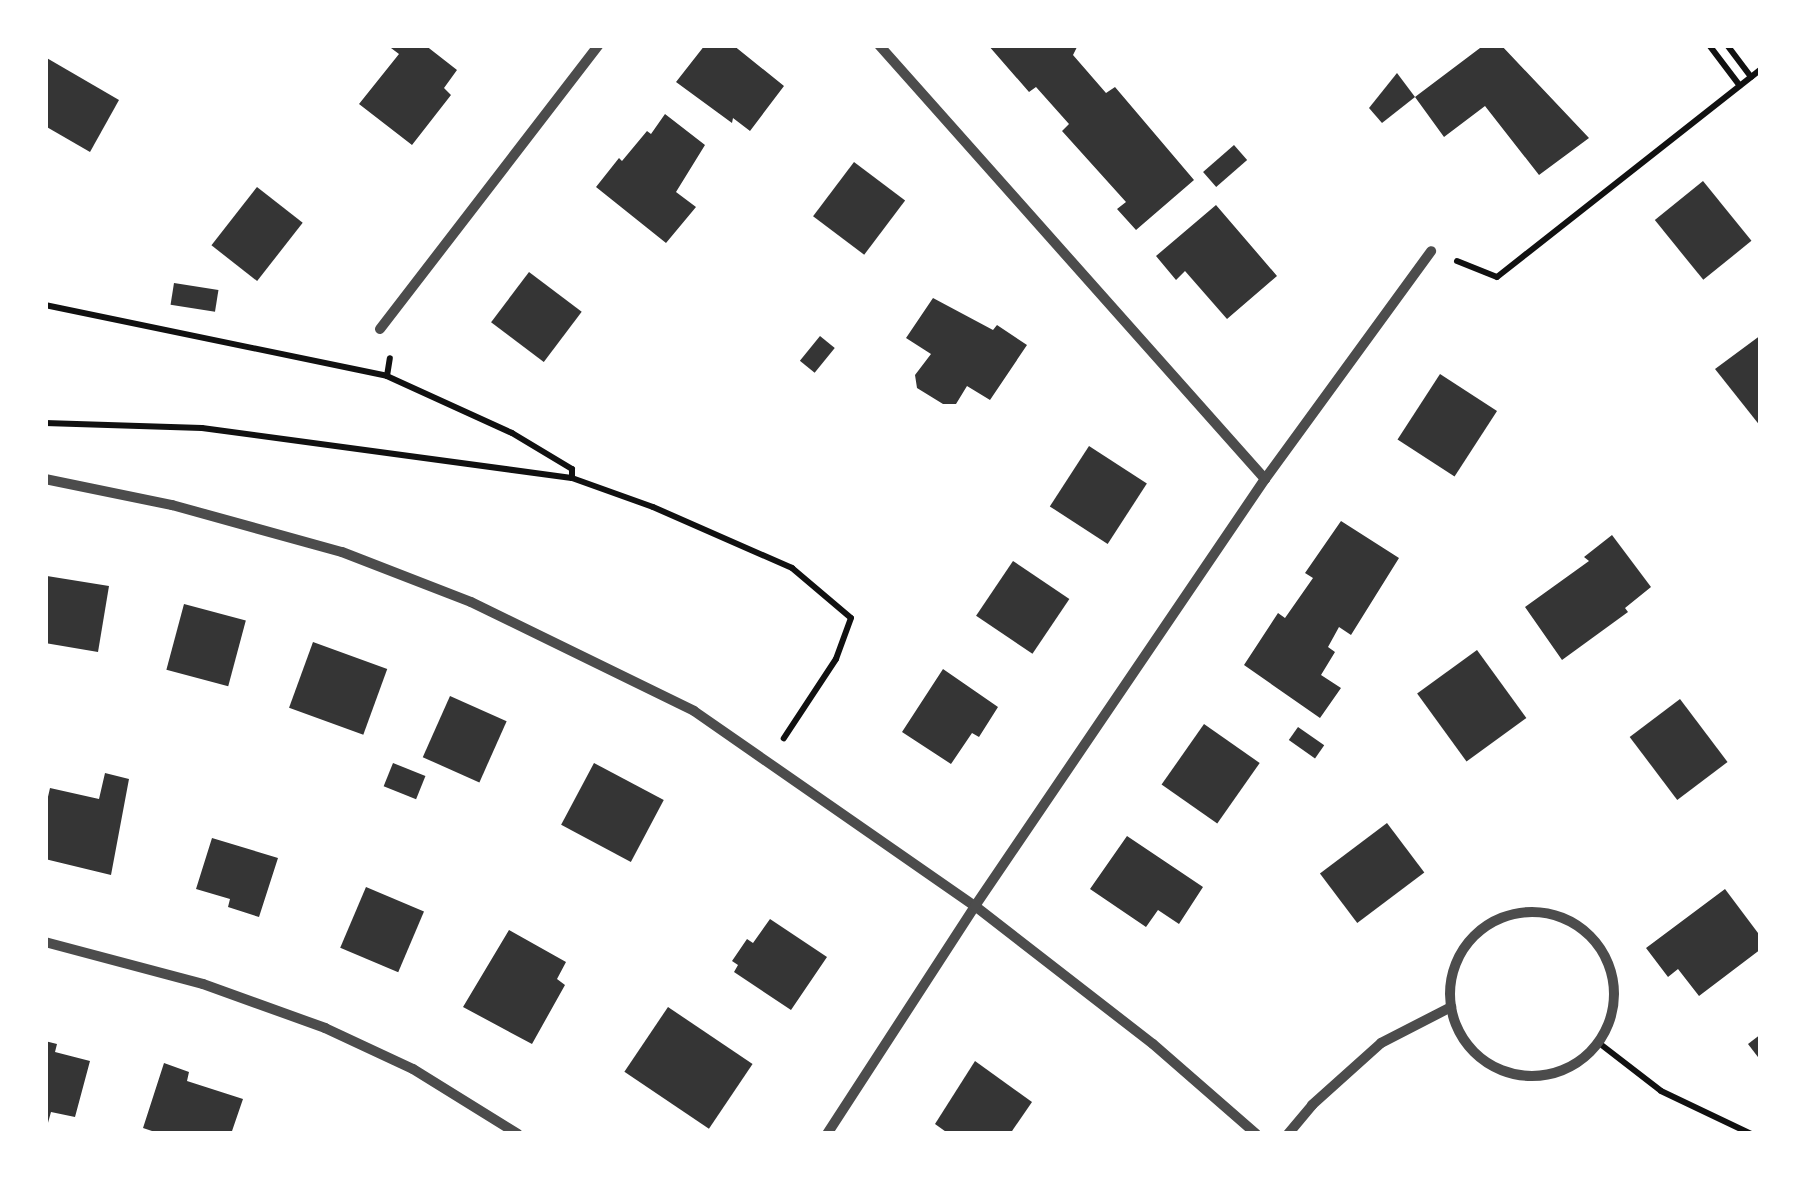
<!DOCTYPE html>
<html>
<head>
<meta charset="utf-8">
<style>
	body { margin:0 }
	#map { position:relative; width:1806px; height:1179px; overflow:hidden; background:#fff; font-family:"Titillium Web",sans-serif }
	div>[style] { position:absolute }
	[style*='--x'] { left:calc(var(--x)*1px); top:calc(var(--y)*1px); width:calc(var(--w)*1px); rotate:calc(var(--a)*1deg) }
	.building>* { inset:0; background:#353535; transform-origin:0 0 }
	.path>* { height:6px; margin:-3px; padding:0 3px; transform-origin:3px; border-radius:3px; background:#111 }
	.minor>* { height:10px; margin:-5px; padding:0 5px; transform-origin:5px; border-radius:5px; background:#4c4c4c }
	.minor>.ring { margin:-5px; padding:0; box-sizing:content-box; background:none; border:10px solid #4c4c4c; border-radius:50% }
	span { translate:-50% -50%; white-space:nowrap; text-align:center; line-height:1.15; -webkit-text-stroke:8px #fff; paint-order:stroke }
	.frame { position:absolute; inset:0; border:48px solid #fff; pointer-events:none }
</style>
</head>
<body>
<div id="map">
	<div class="building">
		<i style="clip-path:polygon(387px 45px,425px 45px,457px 70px,444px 88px,451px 95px,412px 145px,359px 104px,399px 54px)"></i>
		<i style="clip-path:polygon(705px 45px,733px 45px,784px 86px,750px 131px,733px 118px,732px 123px,676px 82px)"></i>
		<i style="clip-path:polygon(988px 45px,1078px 45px,1073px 55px,1106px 93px,1115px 87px,1194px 180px,1136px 230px,1117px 209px,1126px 202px,1062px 131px,1069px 124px,1036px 87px,1029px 92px)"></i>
		<i style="clip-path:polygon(1484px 45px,1501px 45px,1589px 138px,1539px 175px,1485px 106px,1444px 137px,1415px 97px)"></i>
		<i style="clip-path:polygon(45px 57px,119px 100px,90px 152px,45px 126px)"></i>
		<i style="clip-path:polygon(1397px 73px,1415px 97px,1382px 123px,1369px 108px)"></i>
		<i style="clip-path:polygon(665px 114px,705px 145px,676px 192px,696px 207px,666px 243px,596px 187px,619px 158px,622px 161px,647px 131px,651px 134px)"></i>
		<i style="left:1234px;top:145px;width:20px;height:41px;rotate:49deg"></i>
		<i style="left:854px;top:162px;width:64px;height:68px;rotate:37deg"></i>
		<i style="left:1703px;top:181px;width:77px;height:62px;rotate:51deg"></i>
		<i style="left:257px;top:187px;width:58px;height:74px;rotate:38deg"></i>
		<i style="clip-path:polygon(1216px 205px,1277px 276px,1227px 319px,1185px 271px,1176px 280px,1156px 256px)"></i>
		<i style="left:529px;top:272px;width:66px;height:63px;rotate:37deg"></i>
		<i style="left:174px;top:283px;width:45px;height:22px;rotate:9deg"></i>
		<i style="clip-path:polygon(933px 298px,993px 330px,997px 325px,1027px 345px,990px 400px,967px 386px,956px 404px,943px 404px,917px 388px,915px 375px,931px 354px,906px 338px)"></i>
		<i style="clip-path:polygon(1761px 335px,1761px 427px,1715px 369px)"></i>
		<i style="left:820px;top:336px;width:19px;height:32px;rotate:39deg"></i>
		<i style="left:1440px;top:374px;width:68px;height:78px;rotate:33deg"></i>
		<i style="left:1089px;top:446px;width:69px;height:72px;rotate:33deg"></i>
		<i style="clip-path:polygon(1341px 521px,1399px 558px,1351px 635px,1339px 627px,1328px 647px,1335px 652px,1321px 675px,1341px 688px,1320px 718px,1244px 665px,1278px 613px,1285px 618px,1313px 578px,1305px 573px)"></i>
		<i style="clip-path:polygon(1612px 535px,1651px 587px,1625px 608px,1628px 612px,1562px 660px,1525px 607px,1589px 561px,1584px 557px)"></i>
		<i style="left:1013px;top:561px;width:68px;height:66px;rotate:34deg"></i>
		<i style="clip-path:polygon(47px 576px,109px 586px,98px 652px,45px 643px)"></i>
		<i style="left:184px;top:604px;width:64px;height:68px;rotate:15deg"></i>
		<i style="left:313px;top:642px;width:79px;height:70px;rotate:20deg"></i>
		<i style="left:1477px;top:650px;width:84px;height:74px;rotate:54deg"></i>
		<i style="clip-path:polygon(943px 669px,998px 707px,979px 737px,972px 733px,951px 764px,902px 732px)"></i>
		<i style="left:450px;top:696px;width:62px;height:67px;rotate:24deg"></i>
		<i style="left:1680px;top:699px;width:79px;height:63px;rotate:53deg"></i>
		<i style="left:1204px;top:724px;width:68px;height:74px;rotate:35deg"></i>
		<i style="left:1298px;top:727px;width:32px;height:16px;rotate:35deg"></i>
		<i style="left:393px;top:763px;width:35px;height:25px;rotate:22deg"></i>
		<i style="left:594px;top:763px;width:79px;height:70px;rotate:28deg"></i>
		<i style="clip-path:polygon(105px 773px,129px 779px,111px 875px,45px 859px,45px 810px,50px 788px,99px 799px)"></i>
		<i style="left:1387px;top:823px;width:62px;height:84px;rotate:53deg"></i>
		<i style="clip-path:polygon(1127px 836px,1203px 887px,1179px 924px,1158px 910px,1146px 927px,1090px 889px)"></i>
		<i style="clip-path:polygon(212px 838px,278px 858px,259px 917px,228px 907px,230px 899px,196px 889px)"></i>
		<i style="left:366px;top:887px;width:63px;height:66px;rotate:23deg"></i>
		<i style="clip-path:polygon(1725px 889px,1761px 937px,1761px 949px,1699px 996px,1678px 969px,1668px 977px,1646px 948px)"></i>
		<i style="clip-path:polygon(770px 919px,827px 957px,791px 1010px,734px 972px,738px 965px,732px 961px,747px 939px,753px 943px)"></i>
		<i style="clip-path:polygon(509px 930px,566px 962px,557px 979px,565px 985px,532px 1044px,463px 1007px)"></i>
		<i style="left:668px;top:1007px;width:102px;height:78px;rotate:34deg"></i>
		<i style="clip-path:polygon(1761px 1034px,1761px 1061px,1748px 1044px)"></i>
		<i style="clip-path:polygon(45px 1041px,57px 1044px,55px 1052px,90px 1061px,75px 1117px,51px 1112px,46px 1130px)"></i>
		<i style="clip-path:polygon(975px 1061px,1032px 1102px,1010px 1134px,949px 1134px,935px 1124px)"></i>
		<i style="clip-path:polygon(164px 1063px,189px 1072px,187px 1081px,243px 1099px,231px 1134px,161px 1134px,143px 1128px)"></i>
	</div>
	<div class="path">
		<i style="--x:1709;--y:45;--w:51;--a:52.9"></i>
		<i style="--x:1727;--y:45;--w:40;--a:53"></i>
		<i style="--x:1457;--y:261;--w:43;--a:21.8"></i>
		<i style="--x:1497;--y:277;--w:336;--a:-38.2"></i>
		<i style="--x:45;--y:305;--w:349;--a:11.7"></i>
		<i style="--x:45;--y:423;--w:157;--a:1.8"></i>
		<i style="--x:202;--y:428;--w:373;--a:7.7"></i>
		<i style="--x:572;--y:478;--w:9;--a:-90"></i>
		<i style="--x:572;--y:469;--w:70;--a:-149"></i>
		<i style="--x:512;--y:433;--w:137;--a:-155.5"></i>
		<i style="--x:387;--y:376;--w:18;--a:-81"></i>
		<i style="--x:572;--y:478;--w:86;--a:19.7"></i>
		<i style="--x:653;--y:507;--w:152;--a:23.7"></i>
		<i style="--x:792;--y:568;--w:77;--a:40.3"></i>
		<i style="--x:851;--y:618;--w:44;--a:110.1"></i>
		<i style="--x:836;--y:659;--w:95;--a:123.4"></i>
		<i style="--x:1599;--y:1043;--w:78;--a:37.7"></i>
		<i style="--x:1661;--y:1091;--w:100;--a:25.5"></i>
	</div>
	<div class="minor">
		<i style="--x:879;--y:45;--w:581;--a:48.35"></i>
		<i style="--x:380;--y:329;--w:359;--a:-52.4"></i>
		<i style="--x:45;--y:479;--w:130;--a:11.6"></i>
		<i style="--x:172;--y:505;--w:176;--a:15.5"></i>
		<i style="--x:342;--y:552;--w:138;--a:21.2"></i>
		<i style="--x:471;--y:602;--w:248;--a:26"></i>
		<i style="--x:694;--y:711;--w:342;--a:34.8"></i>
		<i style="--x:975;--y:906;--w:225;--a:37.8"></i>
		<i style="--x:1153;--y:1044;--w:137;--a:41.1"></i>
		<i class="ring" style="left:1450px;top:912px;width:154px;height:154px"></i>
		<i style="--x:45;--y:942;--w:163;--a:14.9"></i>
		<i style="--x:203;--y:984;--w:130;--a:19.8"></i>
		<i style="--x:325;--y:1028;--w:97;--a:25"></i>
		<i style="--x:413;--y:1069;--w:123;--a:31.8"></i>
		<i style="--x:827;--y:1134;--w:272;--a:-57"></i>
		<i style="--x:975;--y:906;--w:516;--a:-55.82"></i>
		<i style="--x:1265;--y:479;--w:282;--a:-53.9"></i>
		<i style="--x:1288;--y:1134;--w:38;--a:-50"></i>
		<i style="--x:1312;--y:1105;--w:93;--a:-41.9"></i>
		<i style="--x:1381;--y:1043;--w:79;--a:-27.2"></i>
	</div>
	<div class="frame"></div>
</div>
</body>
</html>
